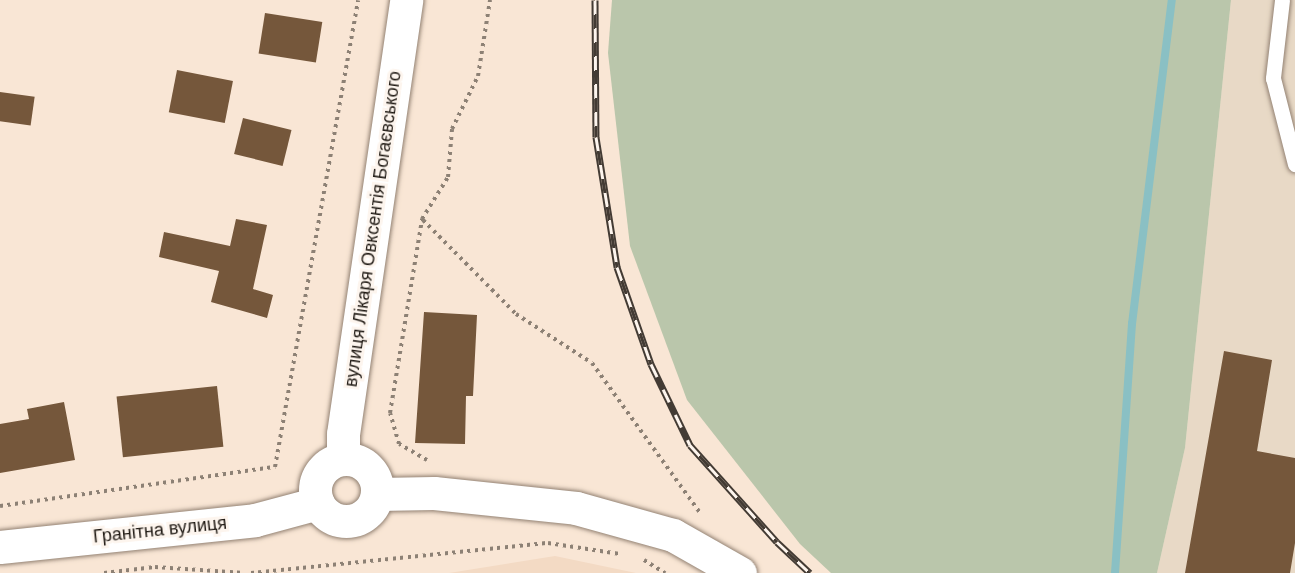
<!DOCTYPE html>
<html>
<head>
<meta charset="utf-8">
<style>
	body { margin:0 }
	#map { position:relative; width:1295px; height:573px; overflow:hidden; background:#f9e6d5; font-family:Helvetica,sans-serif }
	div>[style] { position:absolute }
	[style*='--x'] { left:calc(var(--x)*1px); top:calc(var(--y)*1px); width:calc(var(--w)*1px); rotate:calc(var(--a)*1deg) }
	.built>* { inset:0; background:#f3dac4 }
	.industrial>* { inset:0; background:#e8d9c6 }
	.green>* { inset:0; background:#bac6ab }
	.stream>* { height:8px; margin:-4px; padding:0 4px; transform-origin:4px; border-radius:4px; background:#8ac0c4 }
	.building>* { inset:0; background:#75573b; transform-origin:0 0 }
	.path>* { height:4px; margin-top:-2px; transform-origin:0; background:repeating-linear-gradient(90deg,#8d8175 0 3px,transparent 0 7.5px) }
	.roads { filter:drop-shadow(0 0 2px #938273) drop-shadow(0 0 2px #938273) }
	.service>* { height:15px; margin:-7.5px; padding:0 7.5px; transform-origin:7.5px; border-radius:7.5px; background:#fff }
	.tertiary>* { height:33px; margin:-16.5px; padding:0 16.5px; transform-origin:16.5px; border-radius:16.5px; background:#fff }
	.tertiary>.ring { margin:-16.5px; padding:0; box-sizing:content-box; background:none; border:33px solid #fff; border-radius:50% }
	.rail>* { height:7px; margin-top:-3.5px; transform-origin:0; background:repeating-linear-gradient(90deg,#fdf5ee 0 14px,#433b34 0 28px); box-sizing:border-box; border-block:2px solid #433b34 }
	span { translate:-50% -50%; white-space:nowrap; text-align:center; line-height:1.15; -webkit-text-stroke:6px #fdf5ee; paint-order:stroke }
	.street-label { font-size:18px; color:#201a14 }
</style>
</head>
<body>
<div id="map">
	<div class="built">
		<i style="clip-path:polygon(555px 556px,636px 573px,449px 573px)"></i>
	</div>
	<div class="industrial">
		<i style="clip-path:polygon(1231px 0,1295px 0,1295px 573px,1157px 573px,1185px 448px)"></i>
	</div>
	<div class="green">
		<i style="clip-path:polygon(612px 0,1231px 0,1185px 448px,1157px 573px,831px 573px,800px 544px,687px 400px,630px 246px,608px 53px)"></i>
	</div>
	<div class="stream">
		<i style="--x:1115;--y:573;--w:250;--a:-86.1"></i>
		<i style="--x:1132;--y:324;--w:326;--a:-83"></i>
	</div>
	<div class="building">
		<i style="left:265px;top:13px;width:58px;height:41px;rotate:9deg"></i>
		<i style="left:177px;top:70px;width:57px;height:43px;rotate:11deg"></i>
		<i style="left:0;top:92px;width:35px;height:29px;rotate:8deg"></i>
		<i style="left:243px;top:118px;width:50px;height:37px;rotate:14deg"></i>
		<i style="clip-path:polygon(236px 219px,267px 225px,253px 289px,273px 295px,267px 318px,211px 302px,219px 271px,159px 257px,164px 232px,230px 246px)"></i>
		<i style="clip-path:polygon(424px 312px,477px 315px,473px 396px,466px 396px,465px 444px,415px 443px)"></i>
		<i style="clip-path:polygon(1224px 351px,1272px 360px,1257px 451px,1295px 458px,1295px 543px,1290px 573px,1185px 573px)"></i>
		<i style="left:217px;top:386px;width:61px;height:101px;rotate:84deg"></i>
		<i style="clip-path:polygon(64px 402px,75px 460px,0 473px,0 424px,29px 419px,27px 409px)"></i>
	</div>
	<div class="path">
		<i style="--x:423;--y:220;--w:132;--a:45.3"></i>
		<i style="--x:516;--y:314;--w:90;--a:32.8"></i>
		<i style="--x:592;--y:363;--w:186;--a:54.2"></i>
		<i style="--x:427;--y:460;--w:32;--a:-150"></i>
		<i style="--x:399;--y:444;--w:32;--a:-106"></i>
		<i style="--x:390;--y:413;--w:197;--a:-80.6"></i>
		<i style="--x:422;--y:219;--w:49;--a:-58.2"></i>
		<i style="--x:448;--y:177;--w:48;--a:-85.2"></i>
		<i style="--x:452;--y:129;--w:59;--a:-63.9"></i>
		<i style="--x:478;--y:76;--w:77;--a:-81"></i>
		<i style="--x:0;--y:506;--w:278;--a:-8.1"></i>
		<i style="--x:275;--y:467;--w:474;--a:-79.9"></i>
		<i style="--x:644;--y:560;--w:25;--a:32"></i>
		<i style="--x:104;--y:573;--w:51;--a:-6.7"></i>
		<i style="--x:155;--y:567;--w:90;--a:3.8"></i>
		<i style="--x:251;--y:573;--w:299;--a:-5.8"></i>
		<i style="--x:548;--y:543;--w:73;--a:8.7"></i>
	</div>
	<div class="roads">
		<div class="service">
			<i style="--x:1282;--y:0;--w:79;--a:96.6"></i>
			<i style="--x:1273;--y:78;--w:89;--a:75.7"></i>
		</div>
		<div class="tertiary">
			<i style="--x:343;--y:459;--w:25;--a:-90"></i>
			<i style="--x:343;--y:434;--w:439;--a:-81.7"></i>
			<i class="ring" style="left:315px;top:459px;width:29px;height:29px"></i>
			<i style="--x:377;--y:494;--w:57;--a:-1"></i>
			<i style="--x:434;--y:493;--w:143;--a:6"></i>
			<i style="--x:576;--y:508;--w:101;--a:15.6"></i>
			<i style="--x:673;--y:535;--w:77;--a:29.6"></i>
			<i style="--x:0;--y:547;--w:256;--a:-6"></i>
			<i style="--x:255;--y:520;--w:65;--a:-15.1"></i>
		</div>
	</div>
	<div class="rail">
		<i style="--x:595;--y:0;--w:137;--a:89.6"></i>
		<i style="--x:596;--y:137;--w:132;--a:80.8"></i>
		<i style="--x:617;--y:267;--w:103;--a:70.7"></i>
		<i style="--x:651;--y:364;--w:90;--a:64.3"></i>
		<i style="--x:690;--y:445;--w:130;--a:48.1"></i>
		<i style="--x:777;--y:542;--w:45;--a:43.2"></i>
	</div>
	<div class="street-label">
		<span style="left:373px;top:229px;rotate:-82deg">вулиця Лікаря Овксентія Богаєвського</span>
		<span style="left:160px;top:530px;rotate:-6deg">Гранітна вулиця</span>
	</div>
</div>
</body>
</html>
